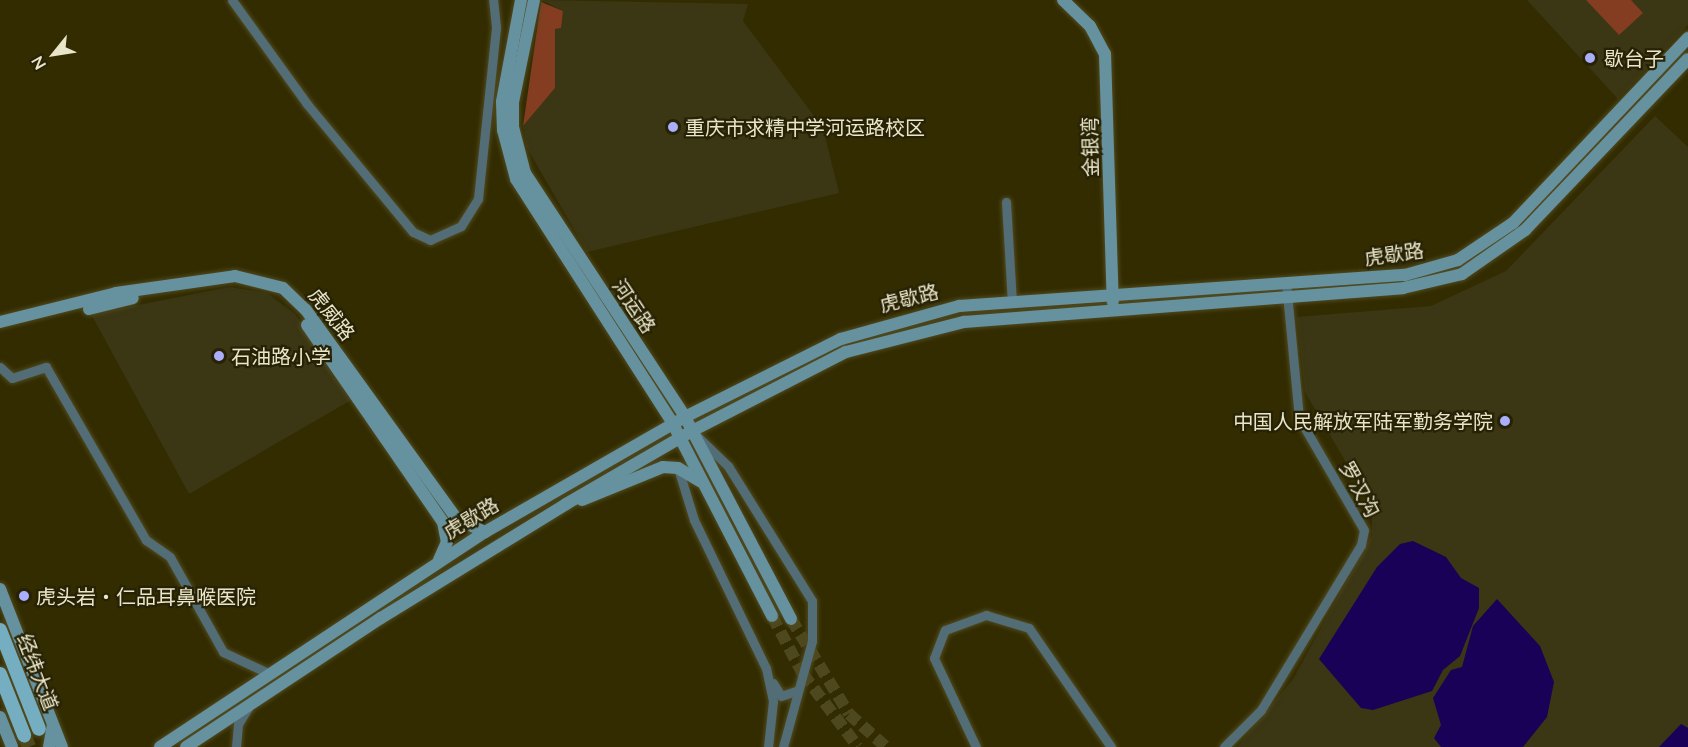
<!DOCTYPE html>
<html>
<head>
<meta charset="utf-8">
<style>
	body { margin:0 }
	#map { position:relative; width:1688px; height:747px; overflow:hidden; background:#332c00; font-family:Lato,"Noto Sans SC",sans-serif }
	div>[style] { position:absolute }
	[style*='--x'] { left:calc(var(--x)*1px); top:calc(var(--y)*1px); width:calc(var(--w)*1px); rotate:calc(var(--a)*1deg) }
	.built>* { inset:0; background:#3b3613 }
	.green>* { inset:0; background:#853d22 }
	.water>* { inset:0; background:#180157 }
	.secondary-tunnel>* { height:12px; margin-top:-6px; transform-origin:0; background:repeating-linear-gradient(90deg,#4e481e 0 12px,transparent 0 18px) }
	.primary-tunnel>* { height:14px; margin-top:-7px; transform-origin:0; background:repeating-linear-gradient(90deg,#4e481e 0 14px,transparent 0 21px) }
	.roads { filter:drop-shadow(0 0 2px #504a20) drop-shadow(0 0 2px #504a20) }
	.street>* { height:9px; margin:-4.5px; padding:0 4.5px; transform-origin:4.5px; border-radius:4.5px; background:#526d76 }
	.secondary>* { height:12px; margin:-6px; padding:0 6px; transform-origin:6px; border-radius:6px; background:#6692a0 }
	.primary>* { height:14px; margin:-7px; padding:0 7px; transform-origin:7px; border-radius:7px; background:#75aec1 }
	.dots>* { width:16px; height:16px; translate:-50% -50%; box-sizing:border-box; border:3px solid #272205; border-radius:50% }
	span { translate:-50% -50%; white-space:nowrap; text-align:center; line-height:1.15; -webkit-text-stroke:4.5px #272205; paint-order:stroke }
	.poi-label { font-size:20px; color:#e9e5c8 }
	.left { translate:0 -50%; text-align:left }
	.right { translate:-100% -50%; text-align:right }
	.street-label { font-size:20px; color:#e9e5c8 }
	.north { position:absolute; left:24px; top:24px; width:60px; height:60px; -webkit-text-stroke:4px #272205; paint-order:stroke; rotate:240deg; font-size:16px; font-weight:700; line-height:24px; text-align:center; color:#e9e5c8 }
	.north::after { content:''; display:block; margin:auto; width:21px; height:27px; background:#e9e5c8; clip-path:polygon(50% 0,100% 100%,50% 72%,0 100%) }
</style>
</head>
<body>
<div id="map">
	<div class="built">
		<i style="clip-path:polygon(541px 0,748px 4px,743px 21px,823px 128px,839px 193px,587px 252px,527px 148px,523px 126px,555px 88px,555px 29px,563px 11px)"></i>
		<i style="clip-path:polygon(1527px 0,1688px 0,1688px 25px,1618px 99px)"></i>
		<i style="clip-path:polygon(1655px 116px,1688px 147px,1688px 747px,1237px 747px,1293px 679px,1372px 535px,1372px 507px,1305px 392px,1297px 317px,1431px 306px,1506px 271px)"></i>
		<i style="clip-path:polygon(230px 287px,267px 293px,295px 314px,353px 399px,189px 494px,91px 314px)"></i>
	</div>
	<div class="green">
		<i style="clip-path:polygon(1586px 0,1631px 0,1643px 13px,1619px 35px)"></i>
		<i style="clip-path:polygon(541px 2px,563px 11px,561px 28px,555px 29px,555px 88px,523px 126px)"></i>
	</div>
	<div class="water">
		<i style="clip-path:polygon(1413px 541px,1446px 557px,1461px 578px,1479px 588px,1479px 608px,1460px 656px,1443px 670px,1432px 691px,1373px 710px,1361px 708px,1319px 659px,1377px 567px,1400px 544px)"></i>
		<i style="clip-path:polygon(1497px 599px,1540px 646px,1554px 682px,1547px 717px,1523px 747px,1441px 747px,1434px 738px,1441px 725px,1433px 698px,1451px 670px,1462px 667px,1473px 626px)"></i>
		<i style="clip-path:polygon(1681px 724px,1688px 728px,1688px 747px,1659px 747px)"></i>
	</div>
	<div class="secondary-tunnel">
		<i style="--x:772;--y:616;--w:66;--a:61.9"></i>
		<i style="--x:803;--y:674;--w:91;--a:53"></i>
		<i style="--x:791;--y:619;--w:111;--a:58.6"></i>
		<i style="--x:849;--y:714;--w:50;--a:41.7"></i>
	</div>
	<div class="primary-tunnel">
		<i style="--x:24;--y:735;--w:13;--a:67"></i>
	</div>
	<div class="roads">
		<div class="street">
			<i style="--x:232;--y:0;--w:128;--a:54.2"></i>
			<i style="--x:307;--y:104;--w:166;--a:50.4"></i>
			<i style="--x:413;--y:232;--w:19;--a:25"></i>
			<i style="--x:430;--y:240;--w:34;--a:-24"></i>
			<i style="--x:461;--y:226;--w:32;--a:-58"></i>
			<i style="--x:478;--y:199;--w:173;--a:-84"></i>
			<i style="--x:496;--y:27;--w:27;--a:-96"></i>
			<i style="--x:1006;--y:202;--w:101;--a:86.6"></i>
			<i style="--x:0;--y:367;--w:16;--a:43"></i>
			<i style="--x:12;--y:378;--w:36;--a:-18"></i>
			<i style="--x:46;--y:367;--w:200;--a:60"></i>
			<i style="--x:146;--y:540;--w:29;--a:35"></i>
			<i style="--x:170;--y:557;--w:109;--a:60.8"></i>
			<i style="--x:223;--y:652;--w:50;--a:25"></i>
			<i style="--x:698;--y:437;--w:42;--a:44"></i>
			<i style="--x:728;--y:466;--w:159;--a:58.1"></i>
			<i style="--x:812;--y:601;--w:40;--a:90"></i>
			<i style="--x:812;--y:641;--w:110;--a:105.3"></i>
			<i style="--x:678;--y:468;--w:54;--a:72.9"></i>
			<i style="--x:694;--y:520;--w:165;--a:64.1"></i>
			<i style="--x:766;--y:668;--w:34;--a:78"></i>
			<i style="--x:773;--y:701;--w:46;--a:96.2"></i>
			<i style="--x:773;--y:683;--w:15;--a:58"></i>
			<i style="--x:781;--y:696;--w:18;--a:-19"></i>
			<i style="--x:236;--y:747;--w:23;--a:-85"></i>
			<i style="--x:238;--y:724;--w:19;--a:-58"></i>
			<i style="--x:976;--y:747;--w:98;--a:-115.3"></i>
			<i style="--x:934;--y:658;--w:30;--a:-69"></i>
			<i style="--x:945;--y:630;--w:44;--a:-20.1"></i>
			<i style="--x:986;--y:615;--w:45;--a:16.8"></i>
			<i style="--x:1029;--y:628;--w:145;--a:55.4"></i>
			<i style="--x:1224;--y:747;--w:52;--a:-45"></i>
			<i style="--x:1261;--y:710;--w:193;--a:-58.8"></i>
			<i style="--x:1361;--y:545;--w:15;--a:-79"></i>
			<i style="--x:1364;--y:530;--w:129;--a:-120.1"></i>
			<i style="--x:1299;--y:418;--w:135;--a:-95.5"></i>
		</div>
		<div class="secondary">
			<i style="--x:521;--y:0;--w:104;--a:100.6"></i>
			<i style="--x:502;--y:102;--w:28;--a:88"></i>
			<i style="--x:503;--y:130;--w:51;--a:75.1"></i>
			<i style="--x:516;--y:179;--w:291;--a:57.3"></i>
			<i style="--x:673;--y:424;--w:216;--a:62.7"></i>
			<i style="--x:534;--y:0;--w:104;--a:101.6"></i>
			<i style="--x:513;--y:102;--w:25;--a:90"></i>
			<i style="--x:513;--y:127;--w:48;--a:75.4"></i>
			<i style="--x:525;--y:173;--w:292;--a:56.7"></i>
			<i style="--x:685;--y:417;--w:228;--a:62.3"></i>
			<i style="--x:1063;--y:0;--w:37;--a:44"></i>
			<i style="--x:1090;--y:26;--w:32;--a:62"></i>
			<i style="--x:1105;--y:54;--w:248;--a:88.2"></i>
			<i style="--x:89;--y:309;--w:45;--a:-14"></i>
			<i style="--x:0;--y:322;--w:120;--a:-14"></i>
			<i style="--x:116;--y:293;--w:120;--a:-8.1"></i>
			<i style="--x:235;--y:276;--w:49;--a:14"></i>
			<i style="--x:283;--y:288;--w:32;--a:44"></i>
			<i style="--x:306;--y:310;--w:258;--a:54.2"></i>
			<i style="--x:457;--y:519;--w:31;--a:25"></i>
			<i style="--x:307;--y:325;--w:239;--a:55.4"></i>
			<i style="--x:443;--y:522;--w:20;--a:79"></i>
			<i style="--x:447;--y:542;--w:20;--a:114"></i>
			<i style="--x:582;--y:500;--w:87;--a:-22.2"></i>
			<i style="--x:663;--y:467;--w:15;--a:4"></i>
			<i style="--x:678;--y:468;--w:26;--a:31"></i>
			<i style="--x:0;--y:589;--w:170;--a:68.6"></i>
			<i style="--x:0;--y:717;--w:32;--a:68"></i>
			<i style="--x:49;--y:747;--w:22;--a:-80"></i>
			<i style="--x:160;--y:747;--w:390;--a:-33.5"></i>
			<i style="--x:485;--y:532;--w:231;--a:-29.9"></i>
			<i style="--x:685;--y:417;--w:174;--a:-26.6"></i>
			<i style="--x:841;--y:339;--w:123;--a:-15.6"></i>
			<i style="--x:959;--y:306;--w:447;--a:-4"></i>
			<i style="--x:1405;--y:275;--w:55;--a:-15.8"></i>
			<i style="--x:1458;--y:260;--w:66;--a:-33.9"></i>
			<i style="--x:1513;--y:223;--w:255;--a:-46.6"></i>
			<i style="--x:186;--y:747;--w:234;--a:-33.5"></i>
			<i style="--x:381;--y:618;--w:217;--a:-31.6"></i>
			<i style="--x:566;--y:504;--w:146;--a:-30.1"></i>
			<i style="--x:692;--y:431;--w:173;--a:-27.2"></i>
			<i style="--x:846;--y:352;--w:122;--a:-14.3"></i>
			<i style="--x:964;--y:322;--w:440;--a:-4.4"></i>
			<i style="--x:1403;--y:288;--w:61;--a:-13.3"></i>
			<i style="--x:1462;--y:274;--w:77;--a:-34.9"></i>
			<i style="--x:1525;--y:230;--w:236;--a:-46.4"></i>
		</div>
		<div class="primary">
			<i style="--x:0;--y:630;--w:106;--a:68.5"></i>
			<i style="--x:0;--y:674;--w:66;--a:68.5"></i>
		</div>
	</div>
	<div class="dots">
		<i style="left:1590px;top:58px;background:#aaaffb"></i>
		<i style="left:673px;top:127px;background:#aaaffb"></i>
		<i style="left:219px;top:356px;background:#aaaffb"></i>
		<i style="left:1505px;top:421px;background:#aaaffb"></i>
		<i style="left:24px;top:596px;background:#aaaffb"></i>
	</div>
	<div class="poi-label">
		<span class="left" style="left:1604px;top:58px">歇台子</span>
		<span class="left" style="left:685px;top:127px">重庆市求精中学河运路校区</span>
		<span class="left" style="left:231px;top:356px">石油路小学</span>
		<span class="right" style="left:1493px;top:421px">中国人民解放军陆军勤务学院</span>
		<span class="left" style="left:36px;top:596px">虎头岩‧仁品耳鼻喉医院</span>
	</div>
	<div class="street-label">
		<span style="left:1090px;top:147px;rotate:-91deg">金银湾</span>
		<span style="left:1394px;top:254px;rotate:-8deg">虎歇路</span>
		<span style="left:909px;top:298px;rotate:-14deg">虎歇路</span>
		<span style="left:634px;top:306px;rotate:56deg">河运路</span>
		<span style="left:332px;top:314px;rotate:52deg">虎威路</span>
		<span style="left:1360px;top:489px;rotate:61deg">罗汉沟</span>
		<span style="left:471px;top:518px;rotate:-31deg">虎歇路</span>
		<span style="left:38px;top:672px;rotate:69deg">经纬大道</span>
	</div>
	<div class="north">N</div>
</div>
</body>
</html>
